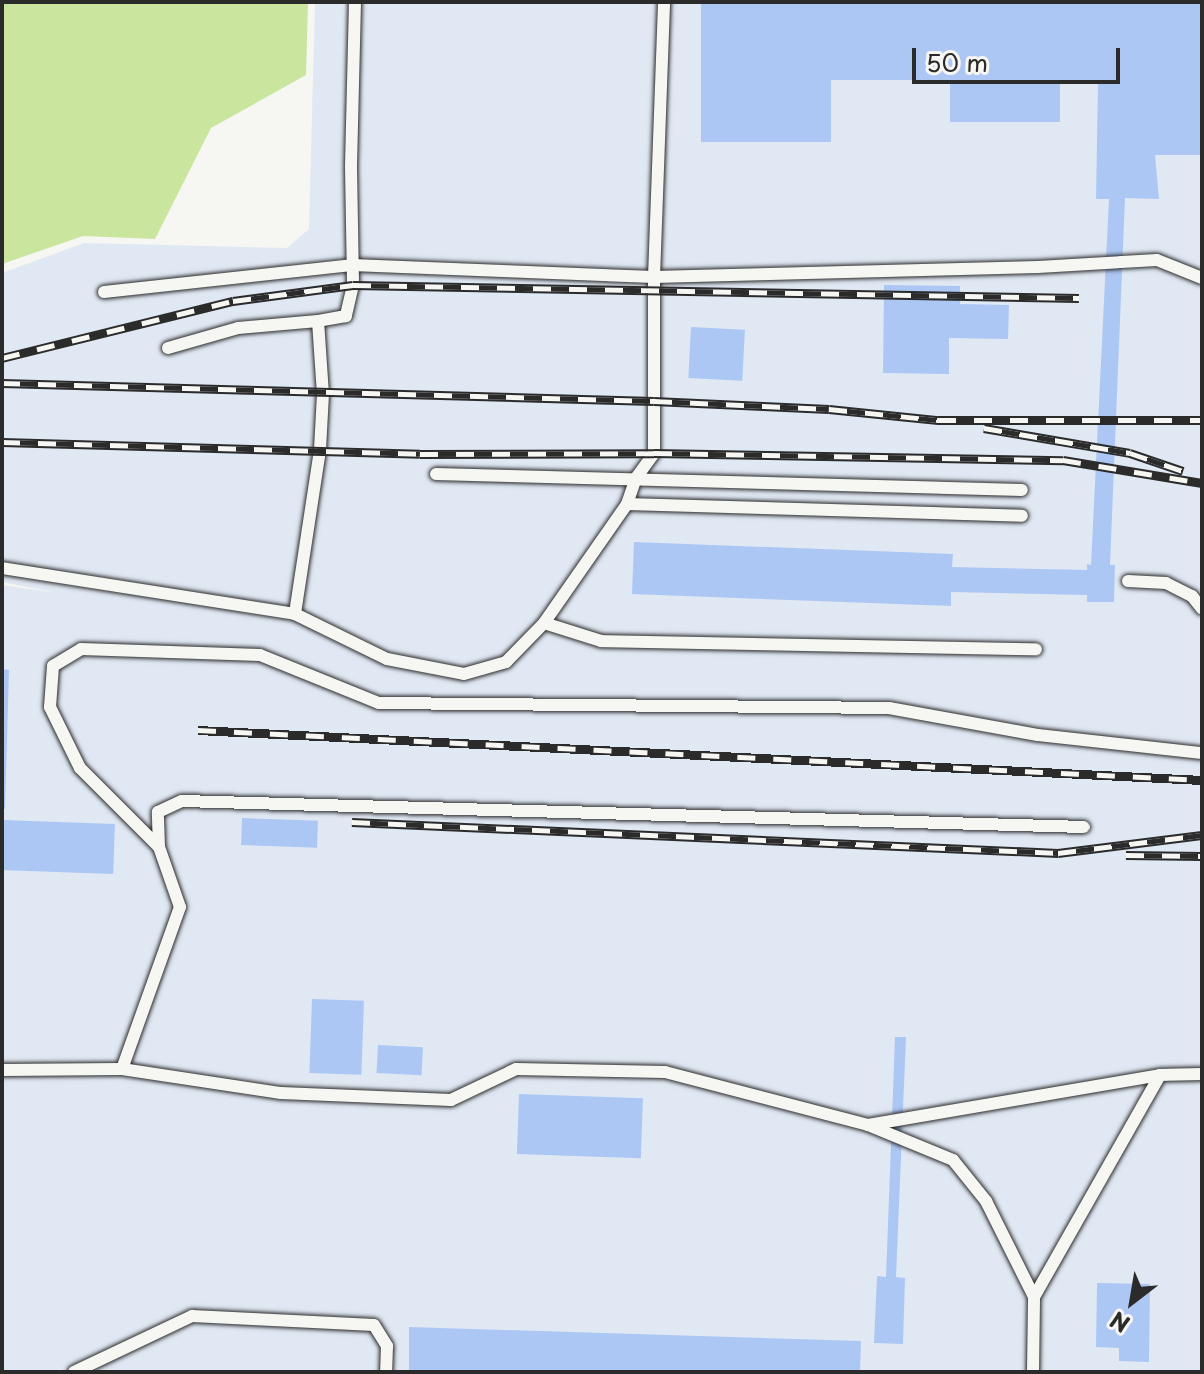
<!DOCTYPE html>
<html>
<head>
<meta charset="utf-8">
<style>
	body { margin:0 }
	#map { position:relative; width:1204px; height:1374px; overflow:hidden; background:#f6f6f2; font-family:"Playpen Sans",sans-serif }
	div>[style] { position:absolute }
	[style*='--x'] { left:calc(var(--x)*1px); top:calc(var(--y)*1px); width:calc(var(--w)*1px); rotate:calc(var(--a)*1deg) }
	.built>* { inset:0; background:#e0e8f3 }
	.green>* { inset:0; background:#cae69e }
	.building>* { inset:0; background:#adc7f5; transform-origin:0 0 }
	.roads { filter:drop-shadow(0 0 2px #2b2b2b) drop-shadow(0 0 2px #2b2b2b) }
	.service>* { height:12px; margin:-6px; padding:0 6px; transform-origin:6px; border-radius:6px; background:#f6f6f2 }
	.rail>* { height:9px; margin-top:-4.5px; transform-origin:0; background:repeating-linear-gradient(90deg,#f6f6f2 0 18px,#2b2b2b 0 36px); box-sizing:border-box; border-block:2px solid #2b2b2b }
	span { translate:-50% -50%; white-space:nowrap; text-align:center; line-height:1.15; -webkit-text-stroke:6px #f6f6f2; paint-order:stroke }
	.frame { position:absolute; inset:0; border:4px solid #2b2b2b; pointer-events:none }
	.north { position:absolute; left:1092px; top:1262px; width:80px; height:80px; -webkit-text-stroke:6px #f6f6f2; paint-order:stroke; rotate:211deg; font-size:22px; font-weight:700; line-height:32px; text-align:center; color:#2b2b2b }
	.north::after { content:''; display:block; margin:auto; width:28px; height:36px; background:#2b2b2b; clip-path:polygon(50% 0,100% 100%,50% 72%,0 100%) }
	.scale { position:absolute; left:912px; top:48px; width:208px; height:36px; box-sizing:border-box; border:4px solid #2b2b2b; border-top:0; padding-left:10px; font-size:24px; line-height:28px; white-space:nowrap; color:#2b2b2b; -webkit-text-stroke:6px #f6f6f2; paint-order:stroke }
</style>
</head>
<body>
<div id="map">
	<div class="built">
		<i style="clip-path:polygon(315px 2px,1202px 2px,1202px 1372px,2px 1372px,2px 585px,57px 593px,2px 582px,2px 273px,84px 243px,287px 248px,309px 229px)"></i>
	</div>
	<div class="green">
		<i style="clip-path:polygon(2px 2px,308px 2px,306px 75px,211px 128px,155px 239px,83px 236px,2px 264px)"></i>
	</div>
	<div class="building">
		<i style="clip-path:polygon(701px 2px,1202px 2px,1202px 155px,1155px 155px,1159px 199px,1125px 198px,1110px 565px,1115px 565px,1114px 602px,1087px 602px,1087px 595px,951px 592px,951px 606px,632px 594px,634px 542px,953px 554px,952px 567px,1087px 570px,1087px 564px,1091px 565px,1109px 199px,1096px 199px,1098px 84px,1060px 84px,1060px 122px,950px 122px,950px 80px,831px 80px,831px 142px,701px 142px)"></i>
		<i style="clip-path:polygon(884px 285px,960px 286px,960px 304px,1009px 305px,1008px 339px,949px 338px,949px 374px,883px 373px)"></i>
		<i style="left:691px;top:327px;width:54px;height:51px;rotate:3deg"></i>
		<i style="clip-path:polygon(2px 669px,9px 670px,5px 809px,2px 809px)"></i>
		<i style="left:242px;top:818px;width:76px;height:27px;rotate:2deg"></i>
		<i style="left:2px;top:820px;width:113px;height:50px;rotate:2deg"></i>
		<i style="left:312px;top:999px;width:52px;height:74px;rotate:2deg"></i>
		<i style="clip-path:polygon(895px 1037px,906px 1037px,896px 1277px,905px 1278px,903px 1344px,874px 1343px,877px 1276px,886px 1277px)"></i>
		<i style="left:378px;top:1045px;width:45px;height:28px;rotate:3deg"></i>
		<i style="left:519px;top:1094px;width:124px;height:60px;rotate:2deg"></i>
		<i style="clip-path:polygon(1097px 1283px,1150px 1284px,1149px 1362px,1119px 1361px,1119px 1348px,1096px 1347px)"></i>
		<i style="clip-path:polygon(409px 1327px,861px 1341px,860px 1372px,409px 1372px)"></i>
	</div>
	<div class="roads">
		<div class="service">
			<i style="--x:355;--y:2;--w:165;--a:91.4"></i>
			<i style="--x:351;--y:167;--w:118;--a:89"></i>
			<i style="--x:353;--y:285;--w:32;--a:103"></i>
			<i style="--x:346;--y:316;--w:28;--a:170"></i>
			<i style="--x:318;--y:321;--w:73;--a:86.1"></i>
			<i style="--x:323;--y:394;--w:56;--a:93.1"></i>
			<i style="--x:320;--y:450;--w:166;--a:98.7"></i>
			<i style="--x:295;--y:614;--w:102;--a:26.1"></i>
			<i style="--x:387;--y:659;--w:78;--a:11"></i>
			<i style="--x:464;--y:674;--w:44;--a:-15.9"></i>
			<i style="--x:506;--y:662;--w:54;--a:-45.7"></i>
			<i style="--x:544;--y:623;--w:145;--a:-55.1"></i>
			<i style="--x:627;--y:504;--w:28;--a:-71"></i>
			<i style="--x:636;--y:478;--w:31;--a:-54"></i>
			<i style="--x:654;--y:453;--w:176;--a:-90"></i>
			<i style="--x:654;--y:277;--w:275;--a:-87.9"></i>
			<i style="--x:104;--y:292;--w:249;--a:-6.2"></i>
			<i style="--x:352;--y:265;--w:302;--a:2.3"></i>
			<i style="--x:654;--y:277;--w:384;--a:-1.5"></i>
			<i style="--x:1038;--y:267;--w:119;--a:-3.4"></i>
			<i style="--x:1157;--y:260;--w:48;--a:21.8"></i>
			<i style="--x:168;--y:348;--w:73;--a:-15.9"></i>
			<i style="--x:238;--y:328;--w:80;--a:-5"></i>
			<i style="--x:436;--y:474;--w:586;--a:1.56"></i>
			<i style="--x:627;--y:504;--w:395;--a:1.7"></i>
			<i style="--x:2;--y:568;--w:297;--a:8.9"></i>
			<i style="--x:1128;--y:581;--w:38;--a:3"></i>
			<i style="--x:1166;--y:583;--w:29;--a:27"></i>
			<i style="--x:1192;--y:596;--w:16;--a:52"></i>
			<i style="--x:544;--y:623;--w:60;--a:17.5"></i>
			<i style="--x:601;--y:641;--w:435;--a:1.1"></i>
			<i style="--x:159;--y:847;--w:35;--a:-92"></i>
			<i style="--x:158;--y:812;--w:26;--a:-25"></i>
			<i style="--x:182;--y:801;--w:902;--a:1.65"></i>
			<i style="--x:122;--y:1069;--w:172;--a:-70.3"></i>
			<i style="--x:180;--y:907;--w:64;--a:-109.3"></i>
			<i style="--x:159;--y:847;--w:112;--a:-135"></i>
			<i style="--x:80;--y:768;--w:68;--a:-116.2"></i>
			<i style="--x:50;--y:707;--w:41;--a:-85.8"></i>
			<i style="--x:53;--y:666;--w:33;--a:-31"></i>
			<i style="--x:81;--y:649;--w:179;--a:1.9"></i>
			<i style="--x:260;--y:655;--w:128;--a:22"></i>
			<i style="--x:379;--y:703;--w:510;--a:0.56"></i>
			<i style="--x:889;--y:708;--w:151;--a:10.3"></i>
			<i style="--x:1038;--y:735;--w:165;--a:6.3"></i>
			<i style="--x:2;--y:1070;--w:120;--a:-0.5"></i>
			<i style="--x:122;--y:1069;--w:161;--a:8.6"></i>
			<i style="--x:281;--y:1093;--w:170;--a:2.4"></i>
			<i style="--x:451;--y:1100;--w:72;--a:-25.5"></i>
			<i style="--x:516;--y:1069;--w:149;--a:1.2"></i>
			<i style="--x:665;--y:1072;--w:210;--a:14.6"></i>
			<i style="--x:868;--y:1125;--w:296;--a:-9.7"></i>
			<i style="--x:1160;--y:1075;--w:42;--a:-1.4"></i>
			<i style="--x:868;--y:1125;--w:92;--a:22.4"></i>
			<i style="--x:953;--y:1160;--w:53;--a:51.2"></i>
			<i style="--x:986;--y:1201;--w:107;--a:63.4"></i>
			<i style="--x:74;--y:1372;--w:131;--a:-25.4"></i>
			<i style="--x:192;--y:1316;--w:182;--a:2.8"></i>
			<i style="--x:374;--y:1325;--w:25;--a:58"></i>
			<i style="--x:387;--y:1346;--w:26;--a:92"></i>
			<i style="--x:1033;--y:1372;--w:75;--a:-89.2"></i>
			<i style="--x:1034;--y:1297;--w:255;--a:-60.4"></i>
		</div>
	</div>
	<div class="rail">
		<i style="--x:2;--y:358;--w:238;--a:-13.9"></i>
		<i style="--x:233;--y:301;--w:121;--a:-7.6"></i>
		<i style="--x:353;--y:285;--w:726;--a:1.03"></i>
		<i style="--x:2;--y:383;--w:652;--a:1.58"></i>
		<i style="--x:654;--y:401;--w:175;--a:2.6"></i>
		<i style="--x:829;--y:409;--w:110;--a:5.8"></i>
		<i style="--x:938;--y:420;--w:264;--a:0"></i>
		<i style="--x:984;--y:428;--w:148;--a:9.7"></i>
		<i style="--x:1130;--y:453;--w:56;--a:18.8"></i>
		<i style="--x:2;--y:442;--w:418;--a:1.6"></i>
		<i style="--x:420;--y:454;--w:234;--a:-0.2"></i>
		<i style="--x:654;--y:453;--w:409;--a:1"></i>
		<i style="--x:1063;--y:460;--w:141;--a:9.4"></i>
		<i style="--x:198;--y:730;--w:1005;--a:2.85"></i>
		<i style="--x:352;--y:822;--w:707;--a:2.51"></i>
		<i style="--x:1058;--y:853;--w:145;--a:-7.1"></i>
		<i style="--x:1126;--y:855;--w:76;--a:0.8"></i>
	</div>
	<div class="frame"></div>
	<div class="north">N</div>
	<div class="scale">50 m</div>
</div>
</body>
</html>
